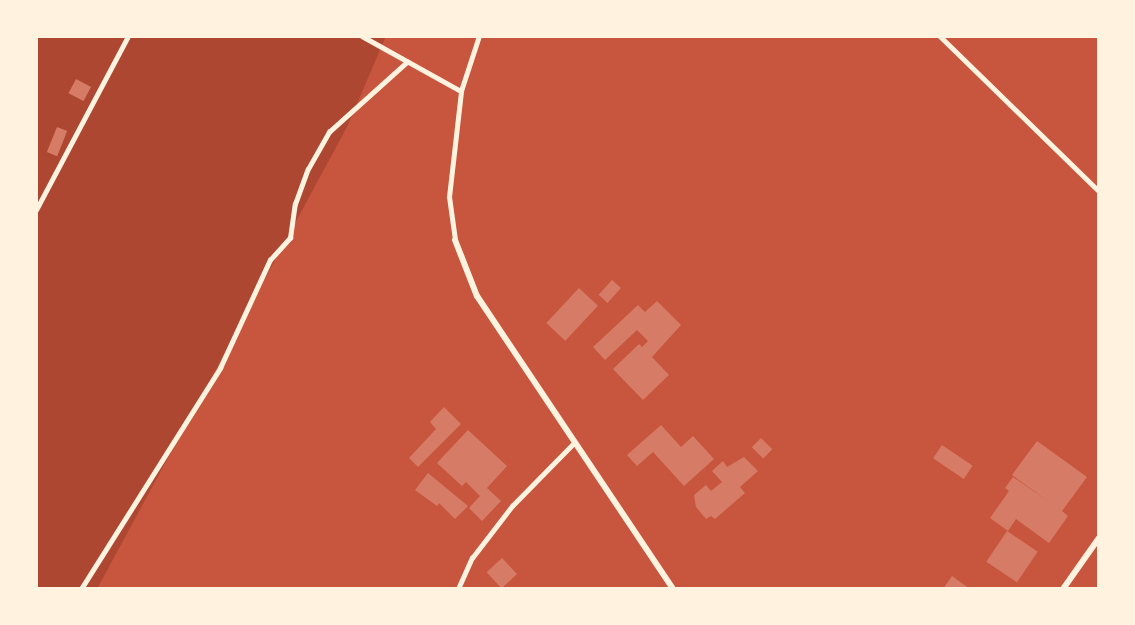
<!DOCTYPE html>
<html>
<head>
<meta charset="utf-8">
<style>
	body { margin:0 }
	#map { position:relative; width:1135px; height:625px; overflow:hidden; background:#c8553d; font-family:Montserrat,sans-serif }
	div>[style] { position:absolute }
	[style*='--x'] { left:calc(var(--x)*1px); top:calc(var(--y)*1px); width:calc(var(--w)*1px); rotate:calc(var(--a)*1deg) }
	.green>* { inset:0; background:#ae4732 }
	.building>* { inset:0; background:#d67c66; transform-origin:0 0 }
	.service>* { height:4.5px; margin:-2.25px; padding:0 2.25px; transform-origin:2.25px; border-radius:2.25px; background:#fff3e0 }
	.minor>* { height:6px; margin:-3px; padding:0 3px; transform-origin:3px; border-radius:3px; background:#fff3e0 }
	span { translate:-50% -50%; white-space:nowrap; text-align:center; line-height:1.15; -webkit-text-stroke:6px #fff3e0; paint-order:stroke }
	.frame { position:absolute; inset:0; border:38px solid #fff3e0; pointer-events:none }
</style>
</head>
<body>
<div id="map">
	<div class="green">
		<i style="clip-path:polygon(36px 36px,386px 36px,347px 127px,97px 589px,36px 589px)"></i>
	</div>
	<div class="building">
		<i style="left:76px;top:79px;width:17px;height:16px;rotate:28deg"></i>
		<i style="left:57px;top:127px;width:11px;height:27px;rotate:22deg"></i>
		<i style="left:612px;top:280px;width:12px;height:20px;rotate:42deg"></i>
		<i style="left:579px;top:288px;width:26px;height:48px;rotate:43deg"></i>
		<i style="clip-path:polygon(657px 301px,681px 325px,652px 357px,669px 375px,643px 400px,613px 369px,639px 344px,642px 347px,648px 341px,637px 330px,605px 360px,593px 347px,638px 305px,645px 312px)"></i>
		<i style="clip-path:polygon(444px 407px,461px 424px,418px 467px,409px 458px,436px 429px,430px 422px)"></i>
		<i style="clip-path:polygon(661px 425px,681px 447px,693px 436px,714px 459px,684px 486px,653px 452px,637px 466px,627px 455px)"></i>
		<i style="clip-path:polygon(468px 430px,507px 466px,487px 488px,501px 501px,482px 521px,469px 508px,480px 496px,466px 482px,462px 486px,437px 463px)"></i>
		<i style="left:761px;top:438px;width:16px;height:13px;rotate:45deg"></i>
		<i style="clip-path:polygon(1037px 441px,1087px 477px,1062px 511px,1068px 516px,1049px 543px,1016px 519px,1008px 531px,990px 518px,1009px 491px,1005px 488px,1013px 477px,1048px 501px,1012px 475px)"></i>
		<i style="left:942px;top:445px;width:37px;height:16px;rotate:34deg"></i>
		<i style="clip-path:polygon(744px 457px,758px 471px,740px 487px,745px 493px,715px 519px,711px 516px,706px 519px,696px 507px,694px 495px,706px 485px,711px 491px,722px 482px,712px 471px,723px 461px,727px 467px)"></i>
		<i style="clip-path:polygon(428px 473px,468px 506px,455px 519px,439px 503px,437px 506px,415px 490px)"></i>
		<i style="left:1007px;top:531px;width:37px;height:37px;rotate:34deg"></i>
		<i style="left:502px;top:558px;width:22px;height:21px;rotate:47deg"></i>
		<i style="clip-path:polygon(952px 576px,970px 589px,943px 589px)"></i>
	</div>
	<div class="service">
		<i style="--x:362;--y:36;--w:113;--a:29.1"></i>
		<i style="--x:940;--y:36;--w:222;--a:44.3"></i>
		<i style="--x:36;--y:210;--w:197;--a:-62.1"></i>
		<i style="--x:455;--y:240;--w:43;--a:-97.9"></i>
		<i style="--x:449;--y:197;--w:107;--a:-83.5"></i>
		<i style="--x:461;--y:91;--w:58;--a:-71.9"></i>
		<i style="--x:81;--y:589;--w:261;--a:-57.8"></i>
		<i style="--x:220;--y:368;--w:119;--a:-65.2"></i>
		<i style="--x:270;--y:260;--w:30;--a:-48"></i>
		<i style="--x:290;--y:238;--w:34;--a:-82"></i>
		<i style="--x:295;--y:204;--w:37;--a:-70"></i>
		<i style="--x:308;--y:169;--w:43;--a:-60.4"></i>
		<i style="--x:329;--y:132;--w:105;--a:-41.9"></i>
		<i style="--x:458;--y:589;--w:34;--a:-66"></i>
		<i style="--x:472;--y:558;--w:66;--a:-52.4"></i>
		<i style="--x:512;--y:506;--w:88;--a:-45.5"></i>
	</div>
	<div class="minor">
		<i style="--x:455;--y:240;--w:60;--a:68.6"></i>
		<i style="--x:477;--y:296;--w:353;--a:56.2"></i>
		<i style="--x:1063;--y:589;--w:62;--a:-54.8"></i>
	</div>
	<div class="frame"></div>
</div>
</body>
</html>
